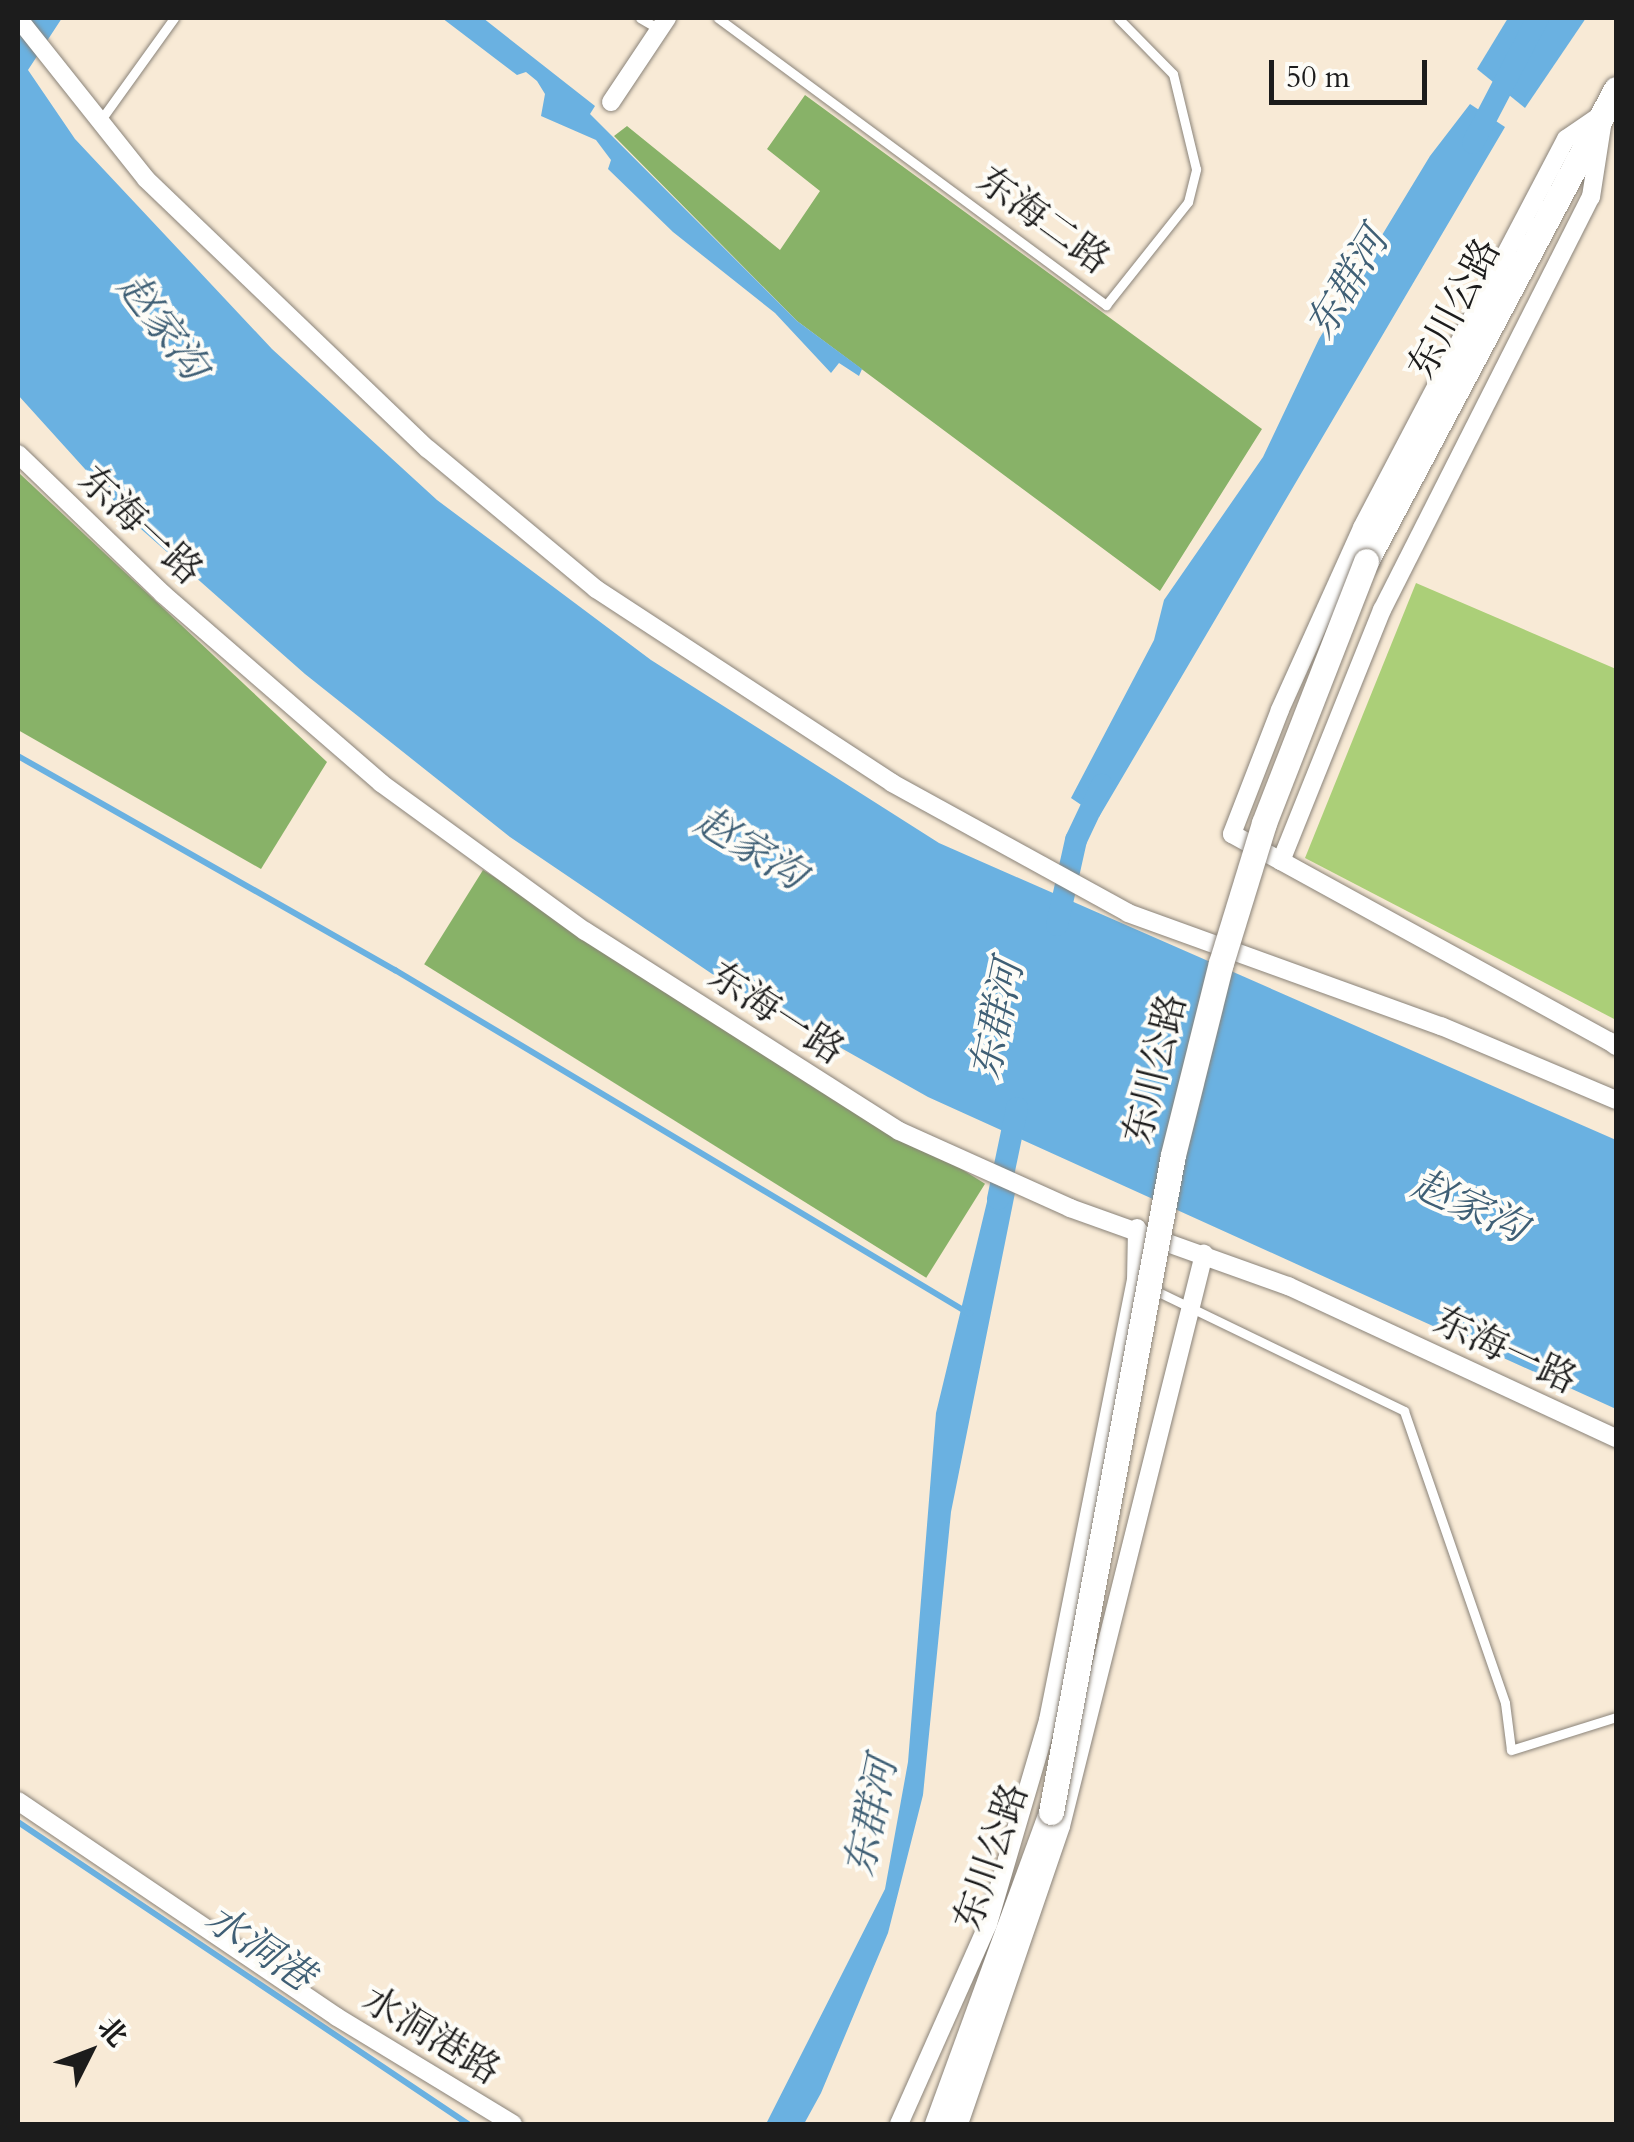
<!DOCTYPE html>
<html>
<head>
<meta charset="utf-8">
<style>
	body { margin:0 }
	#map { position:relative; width:1634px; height:2142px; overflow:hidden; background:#f8ead6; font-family:Cardo,"Noto Serif SC",serif }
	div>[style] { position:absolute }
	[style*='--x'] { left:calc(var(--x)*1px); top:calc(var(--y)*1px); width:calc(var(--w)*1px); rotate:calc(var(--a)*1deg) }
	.green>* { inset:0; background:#abcf78 }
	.forest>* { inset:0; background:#88b268; transform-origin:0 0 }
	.water>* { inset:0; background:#6ab1e1 }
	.stream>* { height:6px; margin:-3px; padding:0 3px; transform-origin:3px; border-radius:3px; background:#6ab1e1 }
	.canal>* { height:22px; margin:-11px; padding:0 11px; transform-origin:11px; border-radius:11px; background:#6ab1e1 }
	.roads { filter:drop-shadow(0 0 2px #8a8379) drop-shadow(0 0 2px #8a8379) }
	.lane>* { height:9px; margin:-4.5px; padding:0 4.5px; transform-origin:4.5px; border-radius:4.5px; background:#fff }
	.street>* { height:18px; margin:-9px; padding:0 9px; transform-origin:9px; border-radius:9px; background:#fff }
	.secondary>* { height:25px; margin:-12.5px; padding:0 12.5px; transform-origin:12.5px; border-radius:12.5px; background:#fff }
	.bridges { filter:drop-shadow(0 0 2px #8a8379) drop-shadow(0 0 2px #8a8379) }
	.secondary-bridge>* { height:25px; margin:-12.5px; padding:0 12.5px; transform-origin:12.5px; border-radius:12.5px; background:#fff }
	span { translate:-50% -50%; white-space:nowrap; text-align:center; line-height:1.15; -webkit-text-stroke:8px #fdfcf7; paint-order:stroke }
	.street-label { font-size:38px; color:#1c1c1c }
	.water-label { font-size:40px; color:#3f5f75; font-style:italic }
	.frame { position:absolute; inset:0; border:20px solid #1c1c1c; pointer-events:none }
	.north { position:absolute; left:40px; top:2002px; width:100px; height:100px; -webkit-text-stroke:8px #fdfcf7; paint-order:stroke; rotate:48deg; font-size:28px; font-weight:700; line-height:40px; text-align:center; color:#1c1c1c }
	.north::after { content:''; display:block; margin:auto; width:35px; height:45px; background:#1c1c1c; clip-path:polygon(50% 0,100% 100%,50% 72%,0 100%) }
	.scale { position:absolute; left:1269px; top:60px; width:158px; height:45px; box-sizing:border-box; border:5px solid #1c1c1c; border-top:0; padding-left:12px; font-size:30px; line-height:35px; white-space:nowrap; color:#1c1c1c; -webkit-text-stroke:8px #fdfcf7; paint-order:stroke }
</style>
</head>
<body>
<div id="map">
	<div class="green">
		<i style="clip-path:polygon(1416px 583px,1616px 669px,1616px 1020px,1305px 858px)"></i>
	</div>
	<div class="forest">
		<i style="clip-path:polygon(805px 95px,1262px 429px,1160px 591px,797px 321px,614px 136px,627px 126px,780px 250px,820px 191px,767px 149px)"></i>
		<i style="clip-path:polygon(18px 472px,327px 762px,261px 869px,18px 730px)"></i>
		<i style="left:483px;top:870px;width:592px;height:111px;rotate:32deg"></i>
	</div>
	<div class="water">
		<i style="clip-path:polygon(18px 18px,62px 18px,28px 70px,75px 139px,272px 349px,437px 500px,651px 660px,939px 843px,1616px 1140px,1616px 1409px,928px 1097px,724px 982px,510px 837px,305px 674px,132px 521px,18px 395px)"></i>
		<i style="clip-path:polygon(442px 18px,483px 18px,595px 106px,590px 114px,797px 321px,862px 369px,859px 376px,839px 363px,831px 373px,775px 313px,673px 232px,608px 169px,611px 160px,596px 140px,541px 116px,545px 94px,537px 81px,526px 72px,517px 75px)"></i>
		<i style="clip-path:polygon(1508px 18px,1586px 18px,1525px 108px,1477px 69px)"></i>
		<i style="clip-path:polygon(1470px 104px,1505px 127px,1099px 817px,1071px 798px,1154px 640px,1164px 600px,1263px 457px,1319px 339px,1430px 156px)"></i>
		<i style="clip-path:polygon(992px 1181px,1015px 1193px,951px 1512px,923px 1795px,888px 1933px,821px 2093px,804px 2124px,766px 2124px,885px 1889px,908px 1762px,936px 1413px)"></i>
	</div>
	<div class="stream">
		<i style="--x:18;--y:756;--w:434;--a:29.6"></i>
		<i style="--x:395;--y:970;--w:670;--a:30.89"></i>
		<i style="--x:18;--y:1822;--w:542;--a:33.87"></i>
	</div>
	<div class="canal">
		<i style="--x:1473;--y:143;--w:141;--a:-62.5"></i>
		<i style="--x:1057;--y:925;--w:87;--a:-77.4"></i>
		<i style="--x:1076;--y:840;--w:61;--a:-64.7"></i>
		<i style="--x:998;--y:1199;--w:93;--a:-78.2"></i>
	</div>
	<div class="roads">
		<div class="lane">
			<i style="--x:640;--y:18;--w:22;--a:30"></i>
			<i style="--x:718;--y:18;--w:483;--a:36.5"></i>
			<i style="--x:1106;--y:305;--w:132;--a:-51.5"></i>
			<i style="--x:1188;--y:202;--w:34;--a:-76"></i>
			<i style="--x:1196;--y:169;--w:98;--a:-103.6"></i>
			<i style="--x:1173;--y:74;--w:78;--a:-134.5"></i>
			<i style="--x:100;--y:121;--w:127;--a:-54.3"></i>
			<i style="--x:1152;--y:1289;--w:280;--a:25.8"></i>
			<i style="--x:1404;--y:1411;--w:309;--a:70.9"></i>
			<i style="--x:1505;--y:1703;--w:47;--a:82.7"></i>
			<i style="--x:1511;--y:1750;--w:110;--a:-17.4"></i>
		</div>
		<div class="street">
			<i style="--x:18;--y:18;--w:206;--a:51.5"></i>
			<i style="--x:146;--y:179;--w:390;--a:43.8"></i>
			<i style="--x:428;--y:449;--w:219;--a:39.8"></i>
			<i style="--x:596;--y:589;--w:354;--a:33.2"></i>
			<i style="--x:892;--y:783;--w:269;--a:28.8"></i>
			<i style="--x:1128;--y:913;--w:333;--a:19.9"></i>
			<i style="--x:1441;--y:1026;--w:190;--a:22.9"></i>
			<i style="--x:611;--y:102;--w:101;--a:-56.3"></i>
			<i style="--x:18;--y:454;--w:202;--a:44"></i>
			<i style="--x:163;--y:594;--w:289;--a:40.9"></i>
			<i style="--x:381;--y:783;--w:252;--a:36"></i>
			<i style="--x:585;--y:931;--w:372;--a:32.5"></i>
			<i style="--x:899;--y:1131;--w:188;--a:24.2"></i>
			<i style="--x:1070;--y:1208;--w:232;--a:19.7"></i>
			<i style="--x:1288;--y:1286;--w:362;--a:24.9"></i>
			<i style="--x:1281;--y:861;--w:271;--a:-68.1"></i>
			<i style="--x:1382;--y:610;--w:463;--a:-63.2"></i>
			<i style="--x:1591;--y:197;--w:85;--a:-81.2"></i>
			<i style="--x:1604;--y:113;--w:46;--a:145.6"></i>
			<i style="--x:1566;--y:139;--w:439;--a:117.7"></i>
			<i style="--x:1362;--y:528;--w:200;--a:114.3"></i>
			<i style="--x:1280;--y:710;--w:133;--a:111.2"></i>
			<i style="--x:1232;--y:834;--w:56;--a:28.9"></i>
			<i style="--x:1281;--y:861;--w:374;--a:28.8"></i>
			<i style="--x:1609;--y:1041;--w:9;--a:36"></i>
			<i style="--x:18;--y:1801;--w:385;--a:34.1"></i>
			<i style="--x:337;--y:2017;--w:206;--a:31.3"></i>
			<i style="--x:899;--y:2124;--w:219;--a:-66"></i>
			<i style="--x:988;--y:1924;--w:213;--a:-73.6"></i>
			<i style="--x:1048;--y:1720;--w:448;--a:-78.7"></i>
			<i style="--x:1136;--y:1281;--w:53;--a:-88.9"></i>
			<i style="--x:959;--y:2124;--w:315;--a:-71.1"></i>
			<i style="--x:1061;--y:1826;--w:590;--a:-75.96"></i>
		</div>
		<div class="secondary">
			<i style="--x:1366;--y:561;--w:534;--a:-62.09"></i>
			<i style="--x:937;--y:2124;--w:332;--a:-69.9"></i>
		</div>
	</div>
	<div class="bridges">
		<div class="secondary-bridge">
			<i style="--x:1051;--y:1812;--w:668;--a:-79.48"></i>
			<i style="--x:1173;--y:1155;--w:198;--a:-76"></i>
			<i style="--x:1221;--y:963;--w:146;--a:-72.9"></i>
			<i style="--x:1264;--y:823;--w:281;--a:-68.7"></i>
		</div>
	</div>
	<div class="street-label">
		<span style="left:1043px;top:221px;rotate:36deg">东海二路</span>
		<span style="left:1455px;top:309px;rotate:-62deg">东川公路</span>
		<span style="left:140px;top:526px;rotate:43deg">东海一路</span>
		<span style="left:776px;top:1014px;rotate:33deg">东海一路</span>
		<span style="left:1156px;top:1069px;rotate:-76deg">东川公路</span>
		<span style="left:1505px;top:1351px;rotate:25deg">东海一路</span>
		<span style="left:992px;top:1857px;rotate:-71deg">东川公路</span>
		<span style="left:431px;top:2036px;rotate:31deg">水洞港路</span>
	</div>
	<div class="water-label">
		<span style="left:1348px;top:284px;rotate:-59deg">东群河</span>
		<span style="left:162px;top:327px;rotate:53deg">赵家沟</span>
		<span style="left:750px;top:849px;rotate:31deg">赵家沟</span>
		<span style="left:998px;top:1020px;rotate:-78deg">东群河</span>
		<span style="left:1469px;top:1207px;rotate:24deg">赵家沟</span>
		<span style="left:872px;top:1817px;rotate:-78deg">东群河</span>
		<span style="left:259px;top:1948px;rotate:34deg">水洞港</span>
	</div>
	<div class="frame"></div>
	<div class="north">北</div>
	<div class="scale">50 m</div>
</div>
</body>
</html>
